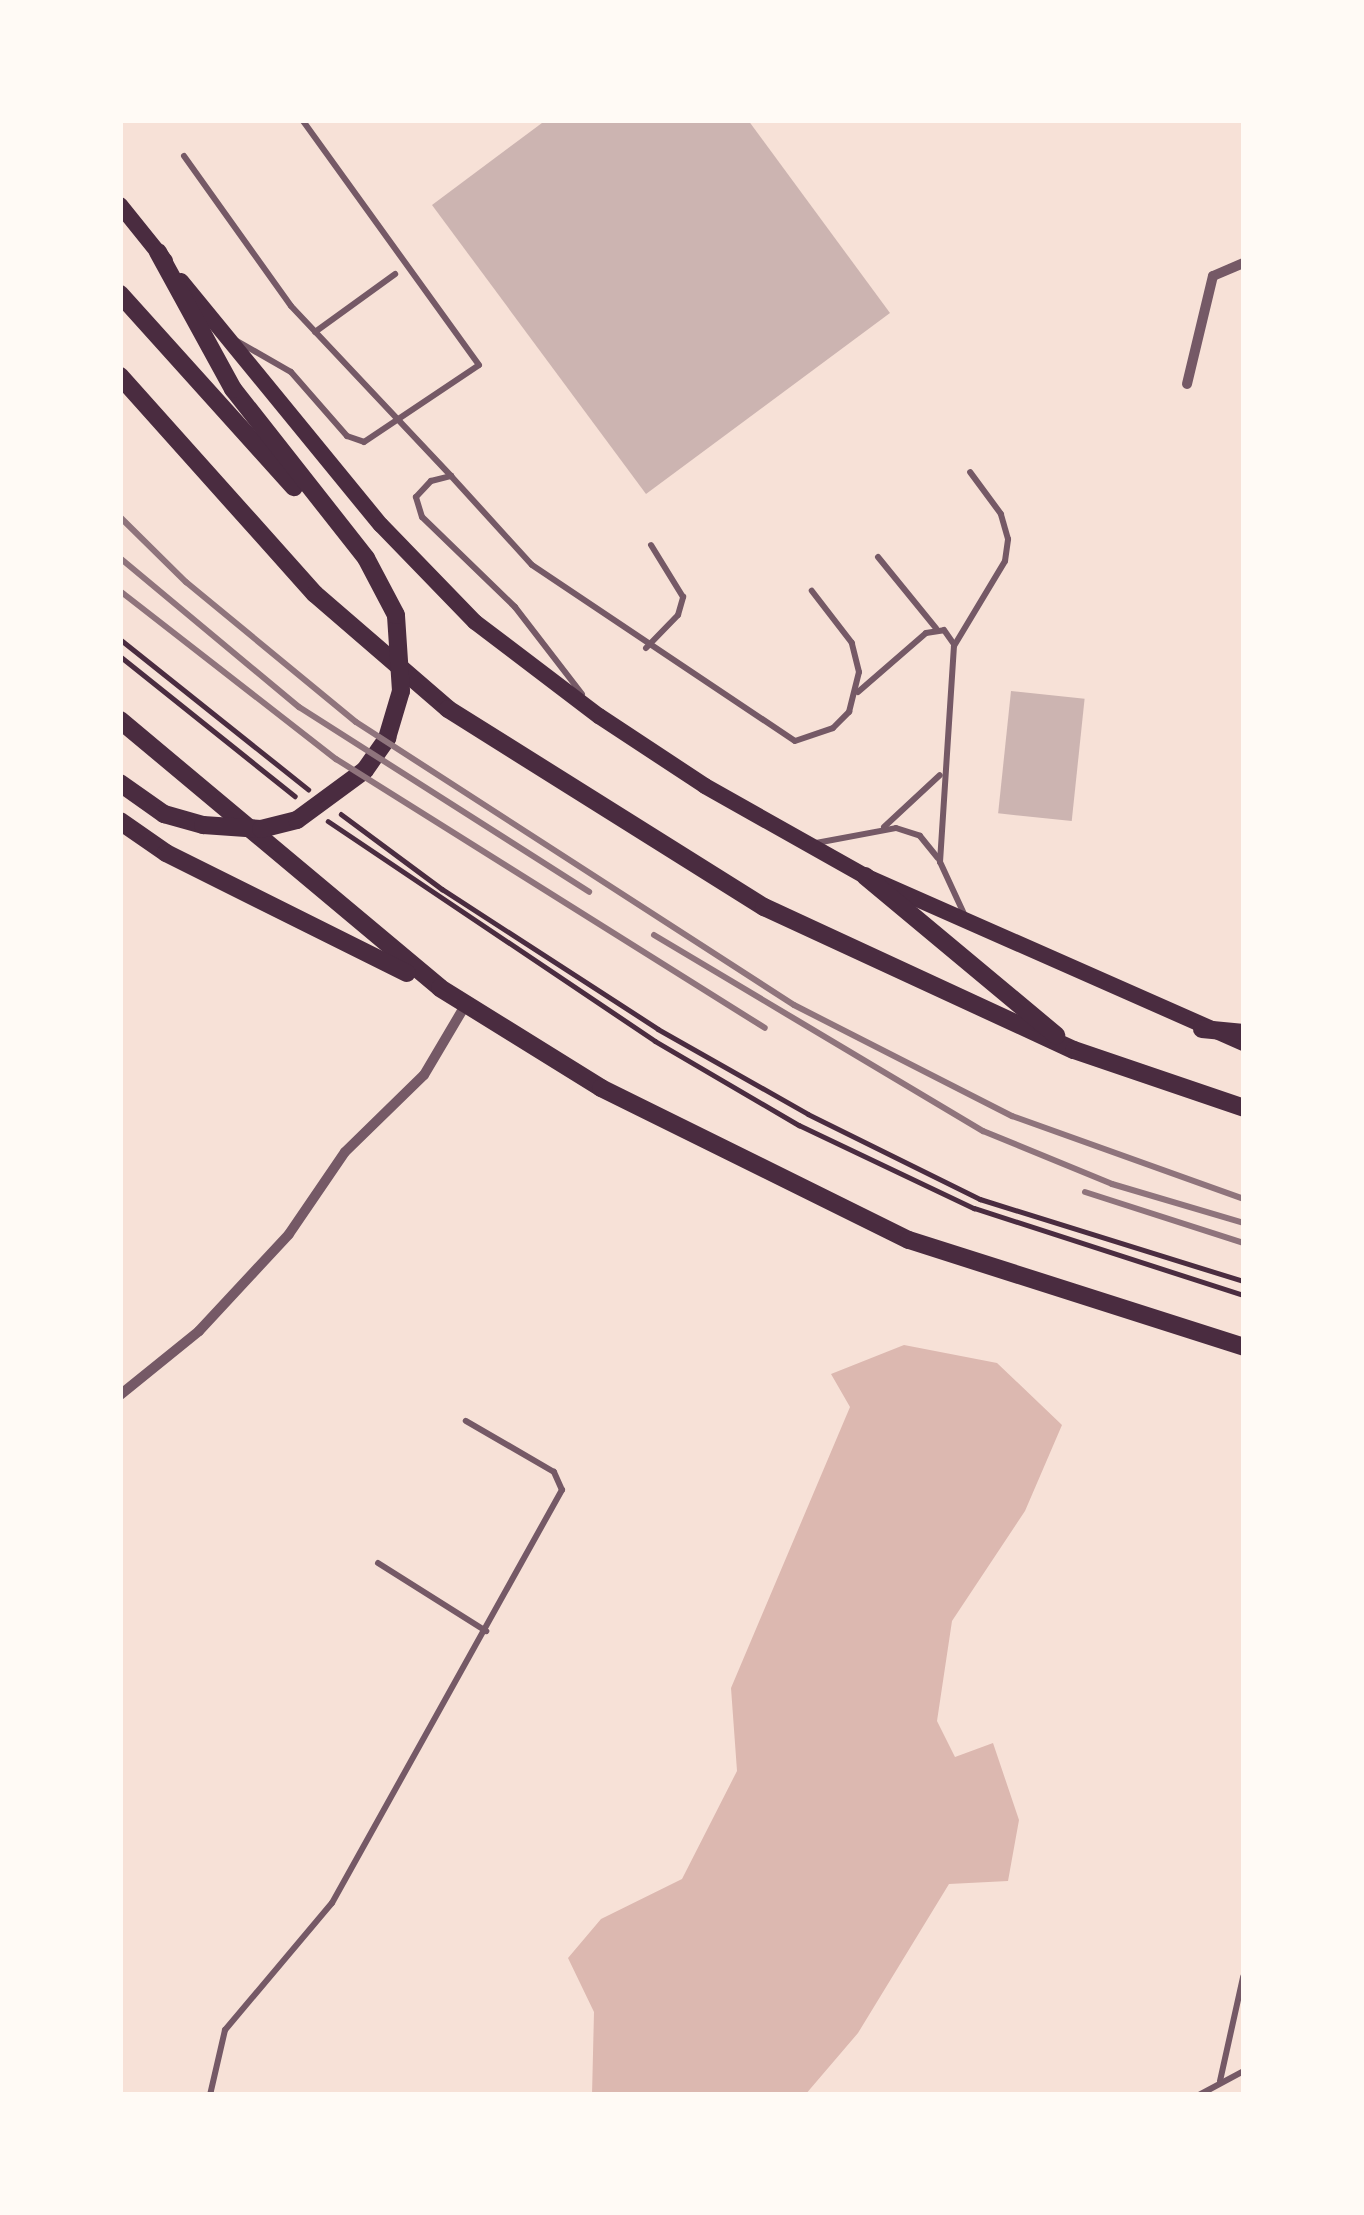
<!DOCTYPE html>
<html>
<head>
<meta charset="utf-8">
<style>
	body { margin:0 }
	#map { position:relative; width:1364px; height:2215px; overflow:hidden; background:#f7e1d7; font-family:"PT Sans Narrow",sans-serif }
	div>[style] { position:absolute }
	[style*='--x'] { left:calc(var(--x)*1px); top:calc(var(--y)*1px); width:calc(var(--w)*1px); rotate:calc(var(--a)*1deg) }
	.water>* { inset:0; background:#dcb8b0 }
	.building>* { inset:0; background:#ccb4b1; transform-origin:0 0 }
	.path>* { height:4.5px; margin:-2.25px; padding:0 2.25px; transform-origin:2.25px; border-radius:2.25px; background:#4a2c40 }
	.service>* { height:6px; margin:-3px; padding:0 3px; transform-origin:3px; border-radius:3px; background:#755966 }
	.minor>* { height:10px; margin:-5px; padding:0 5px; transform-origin:5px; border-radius:5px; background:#755966 }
	.secondary>* { height:16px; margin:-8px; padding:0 8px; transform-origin:8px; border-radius:8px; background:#4a2c40 }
	.primary>* { height:18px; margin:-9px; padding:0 9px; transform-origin:9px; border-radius:9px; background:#4a2c40 }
	.trunk>* { height:18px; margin:-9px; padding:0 9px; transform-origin:9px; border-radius:9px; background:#4a2c40 }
	.rail>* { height:6px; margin:-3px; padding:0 3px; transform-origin:3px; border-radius:3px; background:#8f747c }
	span { translate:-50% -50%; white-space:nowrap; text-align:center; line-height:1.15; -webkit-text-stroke:9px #fffaf5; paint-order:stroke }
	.frame { position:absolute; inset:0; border:123px solid #fffaf5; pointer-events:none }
</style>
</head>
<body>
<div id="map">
	<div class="water">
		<i style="clip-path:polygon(904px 1345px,997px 1363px,1062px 1425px,1025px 1511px,952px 1621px,937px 1721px,955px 1757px,993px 1743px,1019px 1820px,1008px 1881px,949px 1884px,858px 2033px,805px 2095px,592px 2095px,594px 2012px,568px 1958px,601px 1919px,682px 1879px,737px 1771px,731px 1688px,850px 1407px,831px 1374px)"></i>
	</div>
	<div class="building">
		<i style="clip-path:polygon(546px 120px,748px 120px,890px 313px,646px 494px,432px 205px)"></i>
		<i style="left:1011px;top:691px;width:74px;height:123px;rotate:6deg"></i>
	</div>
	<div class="path">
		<i style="--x:120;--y:639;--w:241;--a:38.6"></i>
		<i style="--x:120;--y:656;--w:224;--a:38.7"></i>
		<i style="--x:341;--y:814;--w:126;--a:36.6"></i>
		<i style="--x:442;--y:889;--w:257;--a:32.9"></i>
		<i style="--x:658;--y:1029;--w:172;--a:29.5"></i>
		<i style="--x:808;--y:1114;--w:192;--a:26.3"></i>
		<i style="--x:980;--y:1199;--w:276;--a:17.3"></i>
		<i style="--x:328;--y:821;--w:394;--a:33.9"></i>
		<i style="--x:655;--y:1041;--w:167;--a:30.3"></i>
		<i style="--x:799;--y:1125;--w:194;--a:25.4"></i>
		<i style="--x:974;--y:1208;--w:284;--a:17.9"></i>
	</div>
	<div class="service">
		<i style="--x:184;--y:156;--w:184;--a:54.5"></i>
		<i style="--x:291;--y:306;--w:233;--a:46.7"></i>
		<i style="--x:315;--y:332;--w:99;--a:-35.9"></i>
		<i style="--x:237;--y:341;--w:62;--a:29.9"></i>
		<i style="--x:291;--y:372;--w:85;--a:48.8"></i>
		<i style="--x:347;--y:436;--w:18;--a:19"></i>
		<i style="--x:364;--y:442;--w:138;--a:-33.8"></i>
		<i style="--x:479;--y:365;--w:302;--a:-125.8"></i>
		<i style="--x:878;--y:557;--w:92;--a:50.8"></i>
		<i style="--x:646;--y:648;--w:46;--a:-45.9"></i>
		<i style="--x:678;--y:615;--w:19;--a:-74"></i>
		<i style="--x:683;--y:597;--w:61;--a:-121.6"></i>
		<i style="--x:858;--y:692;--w:90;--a:-40.9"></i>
		<i style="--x:926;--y:633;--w:18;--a:-9"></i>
		<i style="--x:944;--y:630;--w:16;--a:55"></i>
		<i style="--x:582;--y:694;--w:110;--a:-127.6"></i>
		<i style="--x:515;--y:607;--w:129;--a:-135.9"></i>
		<i style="--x:422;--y:517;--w:21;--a:-107"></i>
		<i style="--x:416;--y:497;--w:22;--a:-47"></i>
		<i style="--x:431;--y:481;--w:21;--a:-14"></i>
		<i style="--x:451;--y:476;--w:120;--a:47.7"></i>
		<i style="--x:532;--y:565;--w:316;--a:33.8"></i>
		<i style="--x:795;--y:741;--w:40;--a:-18.9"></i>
		<i style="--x:833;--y:728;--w:23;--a:-45"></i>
		<i style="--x:849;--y:712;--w:41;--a:-76"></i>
		<i style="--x:859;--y:672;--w:30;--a:-104"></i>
		<i style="--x:852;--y:643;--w:66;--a:-127.6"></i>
		<i style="--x:884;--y:827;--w:76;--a:-42.9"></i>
		<i style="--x:816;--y:843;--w:81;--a:-10.6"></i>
		<i style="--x:896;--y:828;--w:25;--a:18"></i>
		<i style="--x:920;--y:836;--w:28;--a:51"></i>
		<i style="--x:965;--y:916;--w:60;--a:-114.8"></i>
		<i style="--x:940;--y:862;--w:216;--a:-86.3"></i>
		<i style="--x:954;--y:646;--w:99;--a:-59"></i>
		<i style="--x:1005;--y:561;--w:22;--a:-82"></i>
		<i style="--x:1008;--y:539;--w:26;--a:-106"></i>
		<i style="--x:1001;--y:514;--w:52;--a:-126.4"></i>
		<i style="--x:378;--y:1563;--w:128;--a:32.2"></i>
		<i style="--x:1220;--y:2081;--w:107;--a:-77.5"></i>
		<i style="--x:210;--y:2095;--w:67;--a:-77"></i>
		<i style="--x:225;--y:2030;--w:166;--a:-49.9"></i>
		<i style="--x:332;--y:1903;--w:473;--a:-60.9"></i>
		<i style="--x:562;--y:1490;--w:20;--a:-114"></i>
		<i style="--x:554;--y:1472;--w:102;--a:-149.9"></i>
		<i style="--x:1199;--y:2095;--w:51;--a:-28.1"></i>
	</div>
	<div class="minor">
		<i style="--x:1187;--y:384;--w:111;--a:-76.5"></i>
		<i style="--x:1213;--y:276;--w:34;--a:-23"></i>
		<i style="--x:120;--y:1395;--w:102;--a:-39"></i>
		<i style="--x:199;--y:1331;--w:132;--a:-47.1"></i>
		<i style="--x:289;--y:1234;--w:99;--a:-55.7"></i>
		<i style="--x:345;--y:1152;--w:110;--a:-44.3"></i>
		<i style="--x:424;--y:1075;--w:82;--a:-59.4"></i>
	</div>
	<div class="secondary">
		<i style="--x:120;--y:205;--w:72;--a:51.2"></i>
		<i style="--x:181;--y:281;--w:315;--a:50.7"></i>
		<i style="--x:381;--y:525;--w:135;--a:45.9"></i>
		<i style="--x:475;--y:622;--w:156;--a:37.2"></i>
		<i style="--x:599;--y:716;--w:127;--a:33.4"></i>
		<i style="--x:705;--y:786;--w:184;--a:29.4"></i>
		<i style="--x:865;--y:876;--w:414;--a:23.8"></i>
	</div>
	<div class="primary">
		<i style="--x:1202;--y:1029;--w:42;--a:5.4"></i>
	</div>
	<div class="trunk">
		<i style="--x:120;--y:294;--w:260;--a:48"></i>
		<i style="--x:120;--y:376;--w:292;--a:48.2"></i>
		<i style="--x:315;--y:594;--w:176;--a:40.8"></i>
		<i style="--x:448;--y:709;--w:373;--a:32.1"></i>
		<i style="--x:764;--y:907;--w:341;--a:24.8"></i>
		<i style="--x:1074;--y:1050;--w:180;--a:18.8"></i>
		<i style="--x:120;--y:720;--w:417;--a:39.9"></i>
		<i style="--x:440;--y:988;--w:190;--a:31.8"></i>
		<i style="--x:601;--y:1088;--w:343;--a:26.3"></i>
		<i style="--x:909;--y:1240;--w:352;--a:17.7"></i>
		<i style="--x:120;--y:783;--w:54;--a:35.2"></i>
		<i style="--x:164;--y:814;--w:41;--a:15.8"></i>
		<i style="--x:203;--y:825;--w:58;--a:3.9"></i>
		<i style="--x:261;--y:829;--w:37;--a:-14"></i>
		<i style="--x:297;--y:820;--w:84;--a:-36.3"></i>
		<i style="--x:365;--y:770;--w:39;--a:-55"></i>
		<i style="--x:387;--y:738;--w:49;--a:-73.4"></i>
		<i style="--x:401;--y:691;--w:76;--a:-93.8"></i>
		<i style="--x:396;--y:615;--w:64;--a:-117.8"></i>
		<i style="--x:366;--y:558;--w:215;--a:-128.2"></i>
		<i style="--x:233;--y:389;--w:156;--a:-118.7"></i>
		<i style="--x:120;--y:821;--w:56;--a:34.8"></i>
		<i style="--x:166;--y:853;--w:269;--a:26.5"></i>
		<i style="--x:865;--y:876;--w:249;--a:39.8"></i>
	</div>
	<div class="rail">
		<i style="--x:120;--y:517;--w:93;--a:44.6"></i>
		<i style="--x:186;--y:582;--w:220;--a:39.5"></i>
		<i style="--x:356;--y:722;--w:521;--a:32.87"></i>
		<i style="--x:794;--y:1005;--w:245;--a:27"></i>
		<i style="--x:1012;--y:1116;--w:246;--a:19.7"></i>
		<i style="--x:120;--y:558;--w:233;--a:39.8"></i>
		<i style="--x:299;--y:707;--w:344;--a:32.5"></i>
		<i style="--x:120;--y:591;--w:274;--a:37.9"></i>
		<i style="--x:336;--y:759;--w:506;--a:32.09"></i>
		<i style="--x:654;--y:935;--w:383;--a:30.8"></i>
		<i style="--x:983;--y:1131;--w:139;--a:22.3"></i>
		<i style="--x:1112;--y:1184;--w:138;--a:16.5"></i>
		<i style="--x:1085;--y:1192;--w:167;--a:17.8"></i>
	</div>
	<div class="frame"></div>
</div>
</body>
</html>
